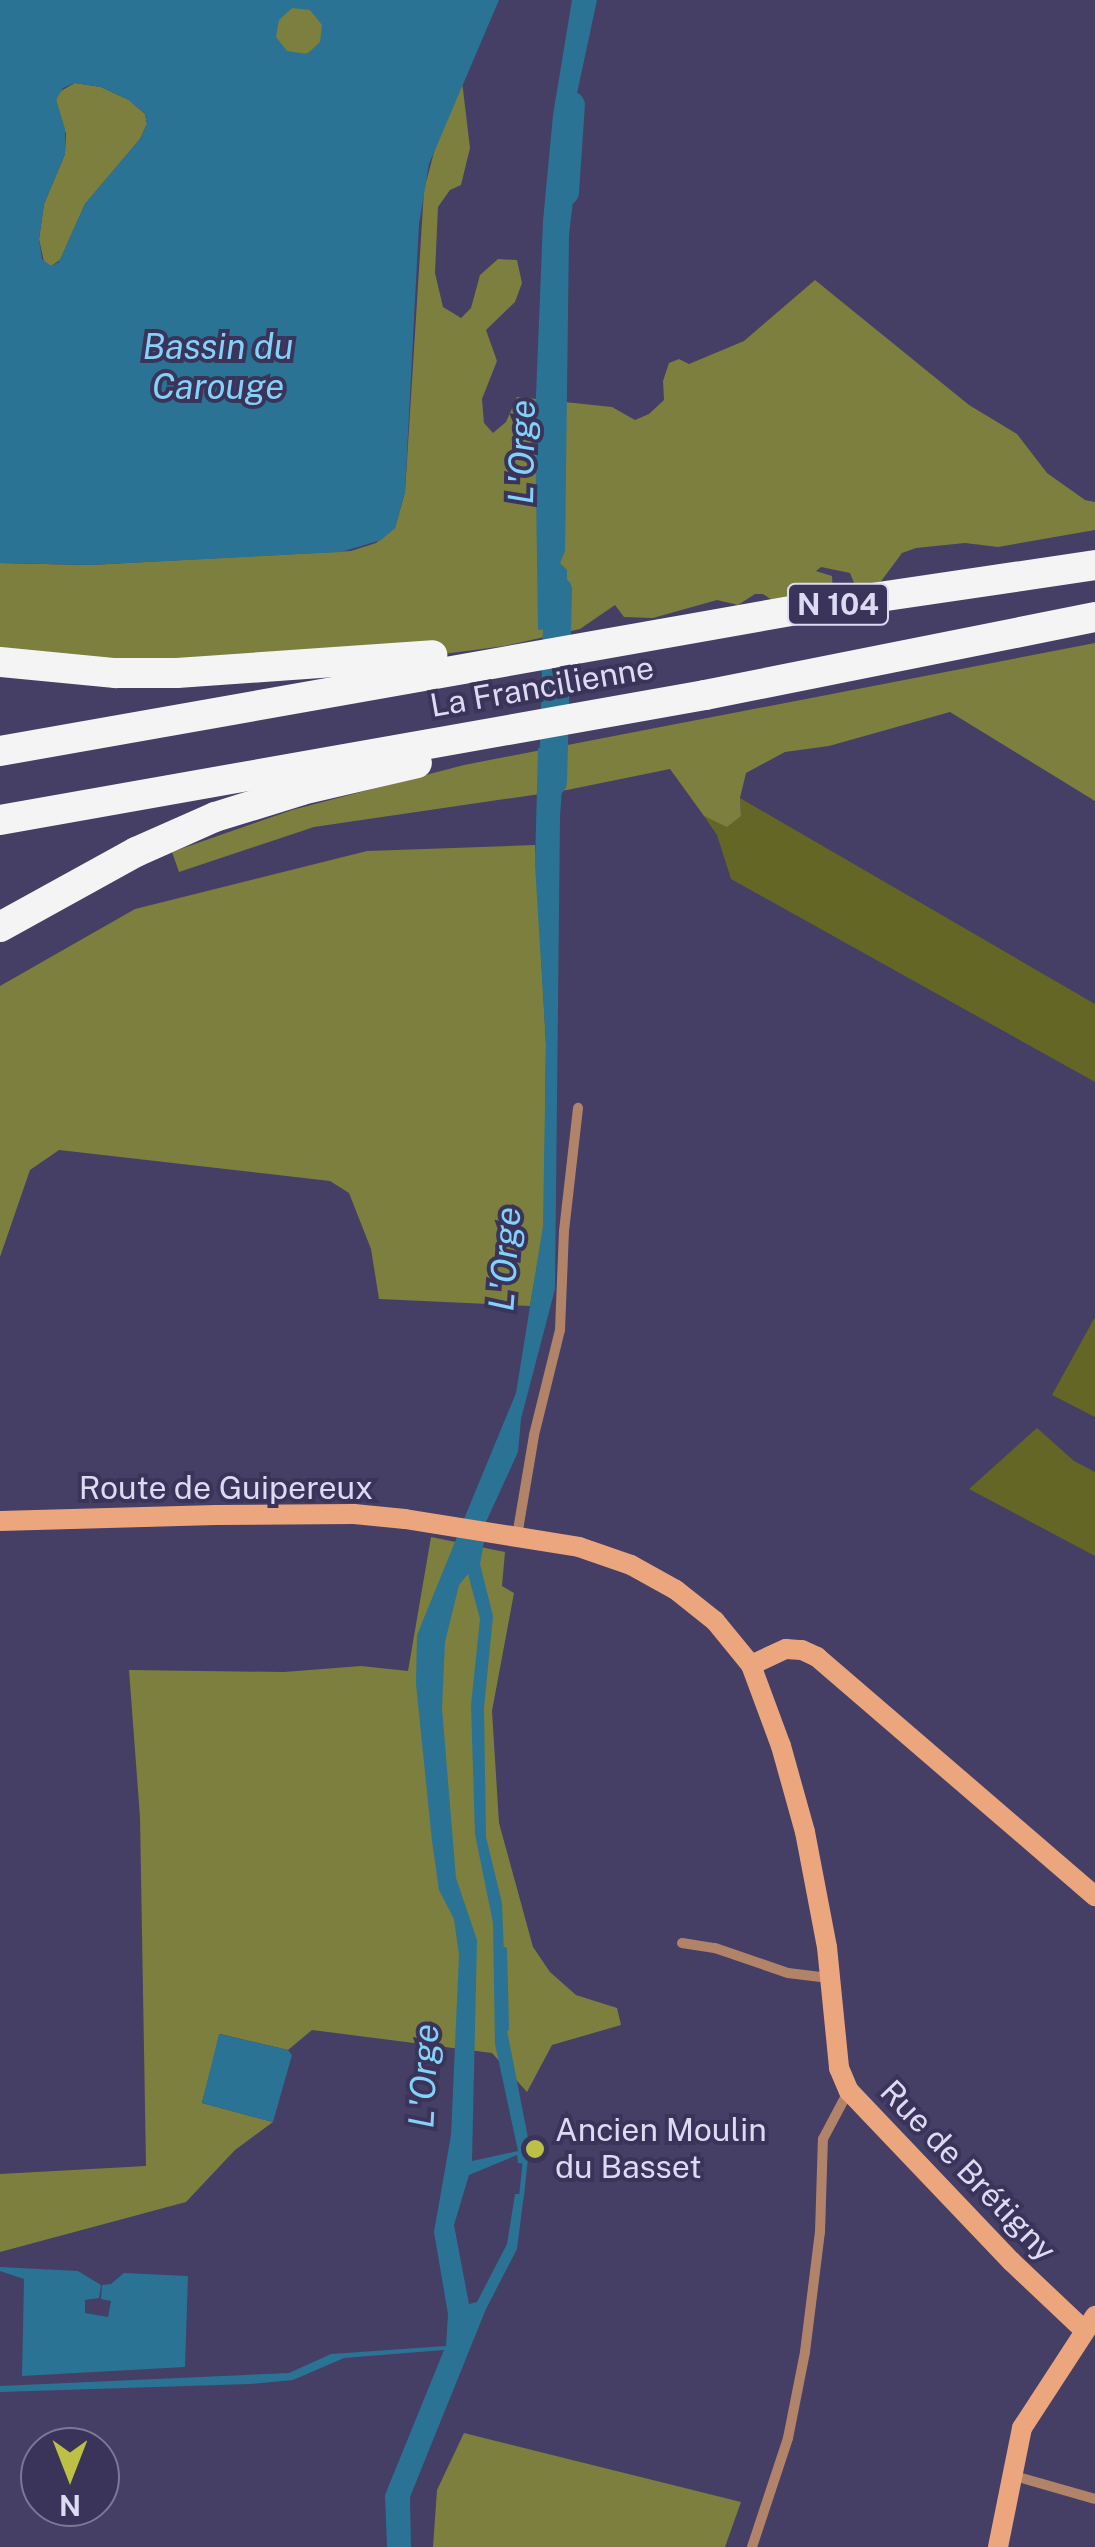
<!DOCTYPE html>
<html>
<head>
<meta charset="utf-8">
<style>
	body { margin:0 }
	#map { position:relative; width:1095px; height:2547px; overflow:hidden; background:#453e65; font-family:"Public Sans",sans-serif }
	div>[style] { position:absolute }
	[style*='--x'] { left:calc(var(--x)*1px); top:calc(var(--y)*1px); width:calc(var(--w)*1px); rotate:calc(var(--a)*1deg) }
	.green>* { inset:0; background:#646626 }
	.forest>* { inset:0; background:#7c7f3e }
	.round { border-radius:50% }
	.water>* { inset:0; background:#2a7394 }
	.stream>* { height:5px; margin:-2.5px; padding:0 2.5px; transform-origin:2.5px; border-radius:2.5px; background:#2a7394 }
	.river>* { height:28px; margin:-14px; padding:0 14px; transform-origin:14px; border-radius:14px; background:#2a7394 }
	.street>* { height:10px; margin:-5px; padding:0 5px; transform-origin:5px; border-radius:5px; background:#b1846a }
	.secondary>* { height:20px; margin:-10px; padding:0 10px; transform-origin:10px; border-radius:10px; background:#eca67d }
	.highway>* { height:30px; margin:-15px; padding:0 15px; transform-origin:15px; border-radius:15px; background:#f4f4f4 }
	.dots>* { width:28px; height:28px; translate:-50% -50%; box-sizing:border-box; border:5px solid #3b345a; border-radius:50% }
	span { translate:-50% -50%; white-space:nowrap; text-align:center; line-height:1.15; -webkit-text-stroke:8px #3b345a; paint-order:stroke }
	.shield-label span { padding:2px 8px; background:#3b345a; border:2px solid; border-radius:8px; -webkit-text-stroke-width:0 }
	.shield-label { font-size:30px; color:#dddbf3; font-weight:700 }
	.street-label { font-size:32px; color:#dddbf3 }
	.poi-label { font-size:32px; color:#dddbf3 }
	.left { translate:0 -50%; text-align:left }
	.water-label { font-size:35px; color:#85d2f9; font-style:italic }
	.north { position:absolute; left:20px; top:2427px; width:100px; height:100px; box-sizing:border-box; background:#3b345a; border:2px solid #7c7797; border-radius:50%; rotate:180deg; font-size:28px; font-weight:700; line-height:40px; text-align:center; color:#dddbf3 }
	.north::after { content:''; display:block; margin:auto; width:35px; height:45px; background:#bcc044; clip-path:polygon(50% 0,100% 100%,50% 72%,0 100%) }
</style>
</head>
<body>
<div id="map">
	<div class="green">
		<i style="clip-path:polygon(740px 798px,1095px 1004px,1095px 1082px,731px 879px,717px 835px,704px 816px,727px 826px,741px 816px)"></i>
		<i style="clip-path:polygon(1095px 1317px,1095px 1417px,1052px 1395px)"></i>
		<i style="clip-path:polygon(1037px 1428px,1074px 1461px,1095px 1472px,1095px 1556px,969px 1489px)"></i>
	</div>
	<div class="forest">
		<i class="round" style="left:275px;top:7px;width:48px;height:48px"></i>
		<i style="clip-path:polygon(462px 81px,470px 148px,461px 185px,450px 190px,438px 207px,435px 273px,443px 307px,461px 318px,471px 308px,480px 275px,498px 259px,517px 260px,522px 283px,515px 302px,486px 330px,497px 361px,482px 399px,484px 423px,493px 433px,506px 422px,517px 397px,612px 407px,635px 420px,649px 414px,664px 400px,663px 381px,669px 363px,679px 359px,689px 364px,744px 341px,815px 280px,969px 405px,1017px 434px,1047px 473px,1085px 500px,1095px 502px,1095px 530px,998px 547px,965px 543px,916px 548px,902px 553px,879px 584px,870px 588px,854px 583px,850px 573px,821px 567px,816px 571px,832px 576px,833px 592px,815px 594px,801px 590px,778px 604px,763px 594px,755px 594px,738px 605px,717px 600px,653px 618px,624px 617px,615px 605px,580px 629px,505px 646px,366px 664px,128px 666px,0 648px,0 563px,89px 565px,351px 551px,376px 543px,395px 528px,405px 492px,424px 190px,438px 137px)"></i>
		<i style="clip-path:polygon(75px 83px,101px 87px,129px 100px,145px 114px,147px 124px,140px 139px,85px 204px,60px 260px,51px 266px,44px 262px,39px 239px,44px 204px,65px 154px,66px 134px,56px 100px,59px 92px)"></i>
		<i style="clip-path:polygon(1095px 643px,1095px 801px,950px 712px,829px 746px,785px 752px,746px 773px,740px 798px,741px 816px,727px 827px,704px 816px,670px 769px,567px 790px,314px 827px,179px 872px,172px 852px,292px 810px,464px 765px)"></i>
		<i style="clip-path:polygon(535px 845px,546px 1044px,544px 1226px,530px 1306px,379px 1299px,371px 1249px,349px 1193px,330px 1181px,59px 1150px,30px 1170px,0 1257px,0 986px,135px 909px,367px 851px)"></i>
		<i style="clip-path:polygon(431px 1537px,505px 1552px,502px 1586px,514px 1593px,492px 1711px,499px 1823px,533px 1947px,550px 1972px,576px 1995px,617px 2008px,621px 2025px,552px 2045px,527px 2092px,492px 2053px,312px 2030px,288px 2050px,220px 2034px,202px 2103px,273px 2122px,235px 2150px,186px 2202px,0 2252px,0 2174px,146px 2166px,140px 1817px,129px 1670px,284px 1672px,361px 1666px,408px 1671px)"></i>
		<i style="clip-path:polygon(464px 2433px,741px 2502px,725px 2547px,433px 2547px,437px 2490px)"></i>
	</div>
	<div class="water">
		<i style="clip-path:polygon(evenodd,0 0,499px 0,429px 164px,419px 224px,405px 492px,395px 528px,381px 540px,341px 552px,89px 565px,0 563px,0 0,292px 8px,310px 10px,322px 25px,320px 42px,307px 54px,287px 51px,276px 37px,279px 20px,292px 8px,0 0,75px 83px,101px 87px,129px 100px,145px 114px,147px 124px,140px 139px,85px 204px,59px 262px,51px 266px,42px 259px,39px 239px,44px 204px,65px 154px,65px 129px,56px 100px,63px 88px,75px 83px)"></i>
		<i style="clip-path:polygon(572px 0,597px 0,560px 173px,583px 114px,569px 235px,565px 551px,560px 563px,567px 570px,567px 598px,562px 627px,538px 630px,535px 420px,543px 221px,553px 115px)"></i>
		<i style="clip-path:polygon(565px 743px,560px 817px,555px 1289px,521px 1419px,518px 1452px,486px 1522px,464px 1519px,516px 1393px,543px 1226px,546px 1044px,535px 865px,538px 748px)"></i>
		<i style="clip-path:polygon(evenodd,457px 1537px,484px 1542px,480px 1564px,493px 1616px,484px 1708px,486px 1837px,502px 1903px,507px 2030px,529px 2143px,526px 2164px,518px 2163px,517px 2155px,469px 2175px,454px 2225px,469px 2304px,477px 2302px,507px 2244px,515px 2194px,524px 2194px,517px 2249px,486px 2309px,410px 2497px,411px 2547px,387px 2547px,385px 2495px,444px 2350px,344px 2358px,293px 2380px,250px 2384px,0 2392px,0 2386px,289px 2373px,331px 2354px,446px 2346px,448px 2314px,434px 2232px,451px 2135px,459px 1955px,454px 1919px,439px 1890px,432px 1841px,416px 1684px,417px 1635px,457px 1537px,468px 1574px,480px 1619px,471px 1705px,475px 1834px,493px 1923px,495px 2044px,518px 2151px,472px 2161px,477px 1940px,456px 1878px,442px 1708px,445px 1642px,459px 1585px,468px 1574px)"></i>
		<i style="clip-path:polygon(219px 2034px,288px 2050px,292px 2055px,273px 2122px,202px 2103px)"></i>
		<i style="clip-path:polygon(0 2267px,78px 2271px,101px 2285px,99px 2298px,85px 2300px,85px 2313px,108px 2317px,111px 2301px,101px 2299px,102px 2285px,111px 2284px,124px 2273px,188px 2276px,185px 2367px,22px 2376px,24px 2279px,0 2271px)"></i>
	</div>
	<div class="stream">
		<i style="--x:504;--y:1949;--w:79;--a:88.5"></i>
		<i style="--x:521;--y:2196;--w:38;--a:-84"></i>
	</div>
	<div class="river">
		<i style="--x:565;--y:192;--w:87;--a:-86.1"></i>
		<i style="--x:553;--y:782;--w:192;--a:-88.5"></i>
	</div>
	<div class="street">
		<i style="--x:517;--y:1536;--w:102;--a:-80.4"></i>
		<i style="--x:534;--y:1435;--w:108;--a:-76.1"></i>
		<i style="--x:560;--y:1330;--w:99;--a:-87.7"></i>
		<i style="--x:564;--y:1231;--w:124;--a:-83.5"></i>
		<i style="--x:682;--y:1943;--w:33;--a:9"></i>
		<i style="--x:715;--y:1948;--w:77;--a:18.9"></i>
		<i style="--x:788;--y:1973;--w:41;--a:7"></i>
		<i style="--x:1011;--y:2475;--w:87;--a:15.9"></i>
		<i style="--x:752;--y:2547;--w:115;--a:-71.7"></i>
		<i style="--x:788;--y:2438;--w:88;--a:-78.8"></i>
		<i style="--x:805;--y:2352;--w:121;--a:-82.9"></i>
		<i style="--x:820;--y:2232;--w:93;--a:-88.2"></i>
		<i style="--x:823;--y:2139;--w:53;--a:-62"></i>
	</div>
	<div class="secondary">
		<i style="--x:0;--y:1521;--w:216;--a:-1.6"></i>
		<i style="--x:216;--y:1515;--w:138;--a:-0.4"></i>
		<i style="--x:354;--y:1514;--w:51;--a:5.6"></i>
		<i style="--x:405;--y:1519;--w:176;--a:9.1"></i>
		<i style="--x:579;--y:1547;--w:55;--a:19.1"></i>
		<i style="--x:631;--y:1565;--w:51;--a:29.1"></i>
		<i style="--x:676;--y:1590;--w:50;--a:38.5"></i>
		<i style="--x:715;--y:1621;--w:57;--a:50.7"></i>
		<i style="--x:751;--y:1665;--w:86;--a:69.7"></i>
		<i style="--x:781;--y:1746;--w:89;--a:74.4"></i>
		<i style="--x:805;--y:1832;--w:117;--a:79.2"></i>
		<i style="--x:827;--y:1947;--w:122;--a:84.3"></i>
		<i style="--x:839;--y:2068;--w:25;--a:67"></i>
		<i style="--x:849;--y:2091;--w:236;--a:46.4"></i>
		<i style="--x:1012;--y:2262;--w:99;--a:43.4"></i>
		<i style="--x:751;--y:1665;--w:38;--a:-25"></i>
		<i style="--x:786;--y:1649;--w:16;--a:4"></i>
		<i style="--x:802;--y:1650;--w:17;--a:25"></i>
		<i style="--x:817;--y:1657;--w:367;--a:40.7"></i>
		<i style="--x:998;--y:2547;--w:121;--a:-78.6"></i>
		<i style="--x:1022;--y:2428;--w:134;--a:-56.9"></i>
	</div>
	<div class="highway">
		<i style="--x:0;--y:662;--w:116;--a:5.5"></i>
		<i style="--x:115;--y:673;--w:62;--a:0"></i>
		<i style="--x:177;--y:673;--w:256;--a:-4"></i>
		<i style="--x:0;--y:751;--w:838;--a:-10.04"></i>
		<i style="--x:825;--y:605;--w:273;--a:-8.4"></i>
		<i style="--x:0;--y:820;--w:716;--a:-10.05"></i>
		<i style="--x:705;--y:695;--w:398;--a:-11.3"></i>
		<i style="--x:0;--y:927;--w:155;--a:-28.9"></i>
		<i style="--x:136;--y:852;--w:86;--a:-23.9"></i>
		<i style="--x:215;--y:817;--w:91;--a:-17.2"></i>
		<i style="--x:302;--y:790;--w:118;--a:-13.2"></i>
	</div>
	<div class="dots">
		<i style="left:535px;top:2149px;background:#bcc044"></i>
	</div>
	<div class="shield-label">
		<span style="left:838px;top:604px">N 104</span>
	</div>
	<div class="street-label">
		<span style="left:542px;top:687px;rotate:-10deg">La Francilienne</span>
		<span style="left:226px;top:1488px">Route de Guipereux</span>
		<span style="left:968px;top:2171px;rotate:46deg">Rue de Brétigny</span>
	</div>
	<div class="poi-label">
		<span class="left" style="left:555px;top:2149px">Ancien Moulin<br>du Basset</span>
	</div>
	<div class="water-label">
		<span style="left:218px;top:367px">Bassin du<br>Carouge</span>
		<span style="left:522px;top:452px;rotate:-89deg">L'Orge</span>
		<span style="left:505px;top:1259px;rotate:-86deg">L'Orge</span>
		<span style="left:424px;top:2076px;rotate:-87deg">L'Orge</span>
	</div>
	<div class="north">N</div>
</div>
</body>
</html>
